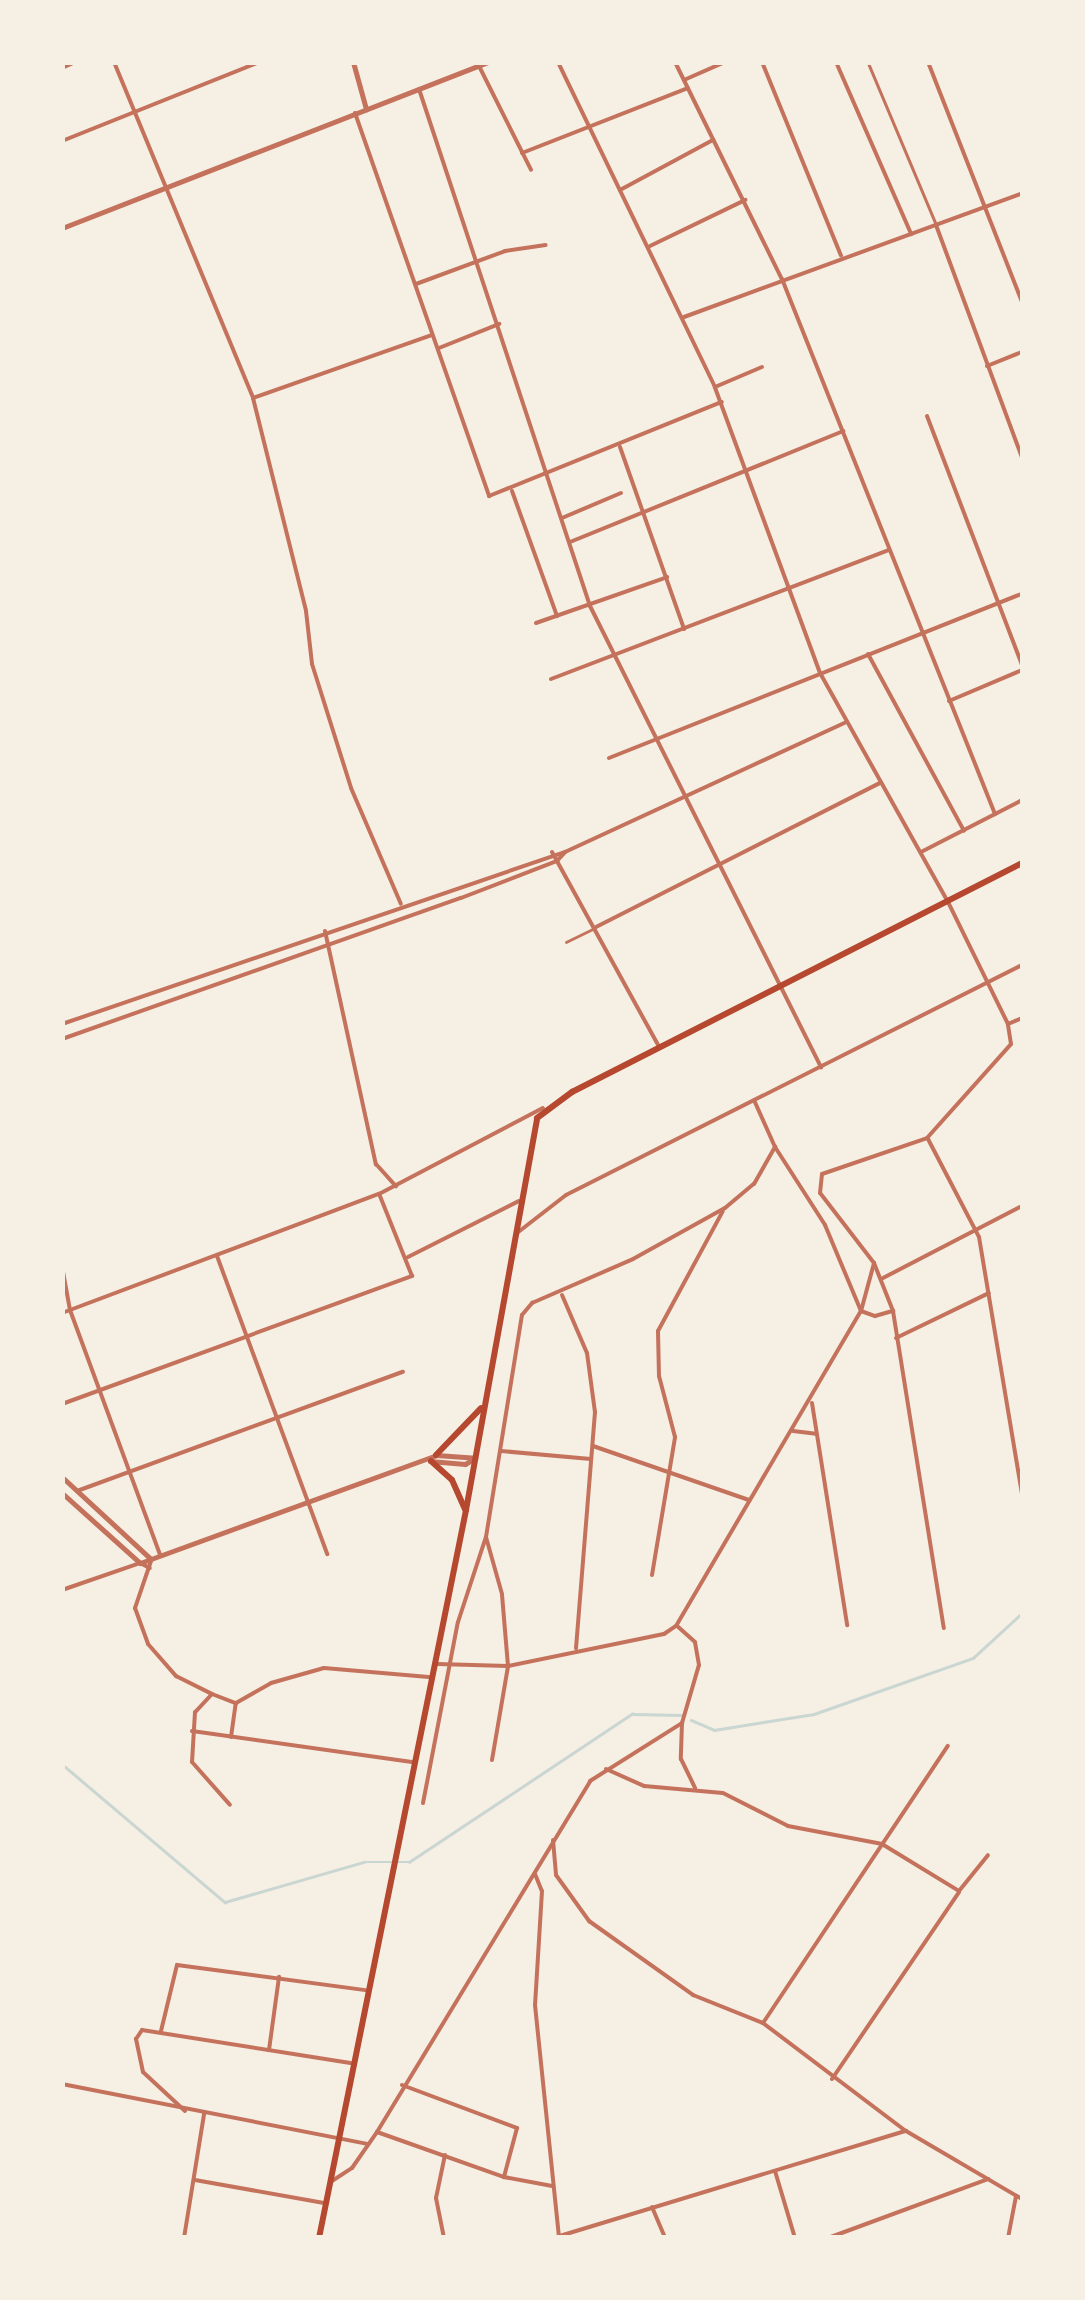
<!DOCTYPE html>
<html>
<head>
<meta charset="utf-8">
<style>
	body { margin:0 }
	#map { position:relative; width:1085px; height:2300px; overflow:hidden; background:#f6efe4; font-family:"Asap Condensed",sans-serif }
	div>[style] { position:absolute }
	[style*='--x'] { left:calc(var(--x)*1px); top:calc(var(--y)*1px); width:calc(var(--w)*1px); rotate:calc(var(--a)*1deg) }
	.stream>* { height:2.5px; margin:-1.25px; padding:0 1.25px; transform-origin:1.25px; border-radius:1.25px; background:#c9d6d2 }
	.service>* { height:2.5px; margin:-1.25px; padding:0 1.25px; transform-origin:1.25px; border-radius:1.25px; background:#c5725c }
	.minor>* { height:4px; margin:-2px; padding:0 2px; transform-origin:2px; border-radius:2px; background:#c5725c }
	.tertiary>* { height:5px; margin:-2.5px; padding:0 2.5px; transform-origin:2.5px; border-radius:2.5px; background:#c5725c }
	.primary>* { height:6px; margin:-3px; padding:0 3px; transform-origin:3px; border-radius:3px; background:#b5482f }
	span { translate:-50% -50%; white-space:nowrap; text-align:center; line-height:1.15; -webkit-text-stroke:9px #f6efe4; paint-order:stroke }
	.frame { position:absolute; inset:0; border:65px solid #f6efe4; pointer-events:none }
</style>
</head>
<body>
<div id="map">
	<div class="stream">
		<i style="--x:691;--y:1720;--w:25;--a:23"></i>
		<i style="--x:714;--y:1730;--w:101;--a:-9.1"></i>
		<i style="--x:814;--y:1714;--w:169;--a:-19.4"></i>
		<i style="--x:973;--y:1658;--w:67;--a:-42.6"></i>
		<i style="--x:62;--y:1764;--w:214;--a:40.3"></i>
		<i style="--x:225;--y:1902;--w:145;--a:-16.1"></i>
		<i style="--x:364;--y:1862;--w:45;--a:0"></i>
		<i style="--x:409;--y:1862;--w:268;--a:-33.6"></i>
		<i style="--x:632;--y:1714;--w:50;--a:1.1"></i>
	</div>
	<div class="service">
		<i style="--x:868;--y:62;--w:176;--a:67.2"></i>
		<i style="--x:566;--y:942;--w:32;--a:-26"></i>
	</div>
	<div class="minor">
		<i style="--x:114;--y:62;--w:364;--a:67.5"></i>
		<i style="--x:253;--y:398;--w:219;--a:76"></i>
		<i style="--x:306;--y:611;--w:53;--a:83.5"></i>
		<i style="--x:312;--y:664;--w:130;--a:72.5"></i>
		<i style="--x:351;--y:788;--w:126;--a:66.7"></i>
		<i style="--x:675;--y:62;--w:242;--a:63.8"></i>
		<i style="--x:782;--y:279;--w:576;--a:68.29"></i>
		<i style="--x:762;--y:62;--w:209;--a:67.8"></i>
		<i style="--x:836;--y:62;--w:188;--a:66.4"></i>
		<i style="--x:928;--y:62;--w:258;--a:68.6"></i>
		<i style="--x:479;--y:66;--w:116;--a:63.4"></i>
		<i style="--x:62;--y:68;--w:14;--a:-25"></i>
		<i style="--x:684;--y:80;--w:45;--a:-23.7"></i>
		<i style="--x:419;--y:89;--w:545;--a:71.7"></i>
		<i style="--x:590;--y:606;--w:516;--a:63.39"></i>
		<i style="--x:355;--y:113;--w:406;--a:70.7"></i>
		<i style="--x:489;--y:496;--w:251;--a:-22"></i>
		<i style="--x:62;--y:141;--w:213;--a:-21.8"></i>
		<i style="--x:522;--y:153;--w:178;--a:-21.4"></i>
		<i style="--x:620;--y:190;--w:106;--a:-28.3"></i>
		<i style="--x:936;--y:225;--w:247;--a:69.7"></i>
		<i style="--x:650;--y:246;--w:106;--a:-25.8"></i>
		<i style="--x:416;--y:284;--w:95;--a:-20.3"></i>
		<i style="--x:505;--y:251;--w:41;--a:-8.3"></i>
		<i style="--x:684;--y:317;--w:360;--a:-20.1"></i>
		<i style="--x:439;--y:348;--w:65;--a:-21.8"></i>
		<i style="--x:987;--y:366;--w:38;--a:-22"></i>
		<i style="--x:715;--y:387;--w:51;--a:-23.1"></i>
		<i style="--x:253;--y:398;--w:190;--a:-19.4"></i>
		<i style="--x:927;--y:416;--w:267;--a:69.1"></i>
		<i style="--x:620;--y:447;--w:193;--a:70.6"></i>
		<i style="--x:512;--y:491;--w:133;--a:70.2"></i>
		<i style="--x:562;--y:518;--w:64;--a:-23"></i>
		<i style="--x:570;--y:542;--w:295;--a:-22.1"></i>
		<i style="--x:536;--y:623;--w:139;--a:-19.3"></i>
		<i style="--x:868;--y:654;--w:201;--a:61.5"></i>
		<i style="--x:551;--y:679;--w:362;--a:-20.9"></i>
		<i style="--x:949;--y:701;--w:79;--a:-23"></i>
		<i style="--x:609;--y:758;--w:444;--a:-21.7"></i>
		<i style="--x:552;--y:852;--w:220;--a:61.2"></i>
		<i style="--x:921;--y:852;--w:114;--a:-27.2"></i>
		<i style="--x:596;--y:927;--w:318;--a:-26.9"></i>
		<i style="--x:325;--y:931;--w:239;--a:77.7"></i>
		<i style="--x:376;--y:1164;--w:30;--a:48"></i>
		<i style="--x:62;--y:1024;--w:532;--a:-18.88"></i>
		<i style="--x:565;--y:852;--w:310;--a:-24.8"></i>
		<i style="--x:1008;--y:1024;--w:15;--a:-23"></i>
		<i style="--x:62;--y:1039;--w:423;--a:-19.5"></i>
		<i style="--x:461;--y:898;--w:103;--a:-21.1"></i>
		<i style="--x:557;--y:861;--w:12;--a:-48"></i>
		<i style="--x:928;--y:1139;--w:110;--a:62.5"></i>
		<i style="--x:979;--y:1237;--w:260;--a:80.5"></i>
		<i style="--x:775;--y:1147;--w:93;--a:57.3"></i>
		<i style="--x:825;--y:1225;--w:93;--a:67.3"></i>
		<i style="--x:861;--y:1311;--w:15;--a:20"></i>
		<i style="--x:875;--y:1316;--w:19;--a:-16"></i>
		<i style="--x:517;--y:1233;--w:62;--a:-37.8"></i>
		<i style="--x:566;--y:1195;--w:511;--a:-26.77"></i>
		<i style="--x:217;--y:1256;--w:318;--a:69.7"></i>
		<i style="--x:408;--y:1257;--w:124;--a:-26.8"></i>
		<i style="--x:874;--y:1263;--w:52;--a:68.4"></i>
		<i style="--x:893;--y:1311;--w:321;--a:80.9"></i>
		<i style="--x:62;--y:1266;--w:45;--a:79.7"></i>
		<i style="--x:70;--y:1310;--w:260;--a:69.8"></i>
		<i style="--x:883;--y:1278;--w:157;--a:-27.4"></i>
		<i style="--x:562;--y:1295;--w:63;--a:66.7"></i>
		<i style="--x:587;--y:1353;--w:60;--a:82.3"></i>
		<i style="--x:595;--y:1412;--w:237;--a:94.6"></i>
		<i style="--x:62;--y:1313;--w:339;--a:-20.6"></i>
		<i style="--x:379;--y:1194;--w:185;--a:-27.7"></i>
		<i style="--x:896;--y:1338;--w:103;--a:-25.8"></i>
		<i style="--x:812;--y:1403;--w:225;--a:81"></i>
		<i style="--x:62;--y:1404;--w:373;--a:-20.1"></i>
		<i style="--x:412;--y:1276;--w:86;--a:-111.8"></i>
		<i style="--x:793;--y:1431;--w:23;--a:7"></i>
		<i style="--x:593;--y:1446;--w:165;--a:19.1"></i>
		<i style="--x:501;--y:1451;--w:90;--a:5.1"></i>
		<i style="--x:77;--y:1491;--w:347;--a:-20.1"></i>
		<i style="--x:151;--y:1561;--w:50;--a:108.8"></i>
		<i style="--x:135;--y:1608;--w:38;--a:70"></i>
		<i style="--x:148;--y:1644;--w:43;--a:48.8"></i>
		<i style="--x:176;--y:1676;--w:40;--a:26.6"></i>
		<i style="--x:212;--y:1694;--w:26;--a:21"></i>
		<i style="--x:236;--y:1703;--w:40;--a:-29.7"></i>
		<i style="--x:271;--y:1683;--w:55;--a:-15.8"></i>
		<i style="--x:324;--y:1668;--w:105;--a:4.9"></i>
		<i style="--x:652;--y:1575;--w:140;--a:-80.5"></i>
		<i style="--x:675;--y:1437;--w:63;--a:-104.7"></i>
		<i style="--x:659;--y:1376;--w:45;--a:-91.3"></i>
		<i style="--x:658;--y:1331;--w:136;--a:-61.6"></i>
		<i style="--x:62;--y:1590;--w:83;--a:-19.1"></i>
		<i style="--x:140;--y:1563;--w:11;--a:27"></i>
		<i style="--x:437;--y:1664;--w:71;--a:1.6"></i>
		<i style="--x:508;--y:1666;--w:159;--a:-11.6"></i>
		<i style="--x:664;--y:1634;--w:14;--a:-34"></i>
		<i style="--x:676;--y:1626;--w:365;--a:-59.6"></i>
		<i style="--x:861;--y:1311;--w:50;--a:-74.8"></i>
		<i style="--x:874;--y:1263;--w:88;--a:-127.6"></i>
		<i style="--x:820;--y:1193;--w:19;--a:-84"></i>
		<i style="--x:822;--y:1174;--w:111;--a:-18.9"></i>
		<i style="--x:927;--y:1138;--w:126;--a:-48.2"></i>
		<i style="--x:1011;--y:1044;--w:20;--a:-99"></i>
		<i style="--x:1008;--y:1024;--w:136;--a:-116.2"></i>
		<i style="--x:948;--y:902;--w:262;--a:-119.2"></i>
		<i style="--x:820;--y:673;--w:305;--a:-110.2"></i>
		<i style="--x:715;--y:387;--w:361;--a:-115.8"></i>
		<i style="--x:212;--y:1694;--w:25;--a:133"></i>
		<i style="--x:195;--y:1712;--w:50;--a:93.4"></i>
		<i style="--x:192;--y:1762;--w:57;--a:48.5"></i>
		<i style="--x:682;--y:1723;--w:36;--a:92"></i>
		<i style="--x:681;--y:1759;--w:32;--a:64"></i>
		<i style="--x:192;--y:1731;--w:222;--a:8"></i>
		<i style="--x:231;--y:1737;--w:34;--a:-82"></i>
		<i style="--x:492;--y:1760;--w:95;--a:-80.3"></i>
		<i style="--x:508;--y:1666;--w:72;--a:-94.8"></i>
		<i style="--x:502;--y:1594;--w:59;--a:-105.7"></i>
		<i style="--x:486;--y:1537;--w:225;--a:-80.8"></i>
		<i style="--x:522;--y:1315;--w:16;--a:-50"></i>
		<i style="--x:532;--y:1303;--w:110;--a:-23.5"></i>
		<i style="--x:633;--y:1259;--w:105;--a:-29"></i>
		<i style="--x:725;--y:1208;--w:38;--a:-40"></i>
		<i style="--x:754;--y:1184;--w:43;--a:-60.4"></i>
		<i style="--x:775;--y:1147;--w:51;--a:-114.1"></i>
		<i style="--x:606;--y:1769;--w:42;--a:24.1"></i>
		<i style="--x:644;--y:1786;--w:79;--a:5.1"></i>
		<i style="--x:723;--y:1793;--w:73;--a:26.9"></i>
		<i style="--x:788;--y:1826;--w:96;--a:10.8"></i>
		<i style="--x:882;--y:1844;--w:90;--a:31.4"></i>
		<i style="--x:959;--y:1891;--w:46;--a:-51.1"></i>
		<i style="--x:423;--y:1803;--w:184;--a:-79.1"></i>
		<i style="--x:458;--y:1622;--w:89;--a:-71.8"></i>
		<i style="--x:553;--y:1840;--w:35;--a:85"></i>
		<i style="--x:556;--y:1875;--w:57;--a:54.3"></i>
		<i style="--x:589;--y:1921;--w:128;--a:35.4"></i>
		<i style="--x:693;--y:1995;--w:75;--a:21.8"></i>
		<i style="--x:763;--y:2023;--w:179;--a:37.1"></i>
		<i style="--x:906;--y:2131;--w:134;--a:30.4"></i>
		<i style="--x:535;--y:1874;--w:18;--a:68"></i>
		<i style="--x:542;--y:1891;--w:114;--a:93.5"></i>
		<i style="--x:535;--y:2005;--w:232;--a:84.1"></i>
		<i style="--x:763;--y:2023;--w:333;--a:-56.3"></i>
		<i style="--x:161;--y:2031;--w:68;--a:-76.4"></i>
		<i style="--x:177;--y:1965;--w:190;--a:7.6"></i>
		<i style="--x:269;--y:2050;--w:74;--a:-82.2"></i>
		<i style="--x:832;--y:2079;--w:226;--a:-55.8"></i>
		<i style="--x:62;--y:2084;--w:311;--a:11.1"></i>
		<i style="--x:402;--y:2085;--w:123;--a:20.5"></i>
		<i style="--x:517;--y:2128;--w:51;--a:104.9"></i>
		<i style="--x:185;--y:2111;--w:57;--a:-137.1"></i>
		<i style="--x:143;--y:2072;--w:34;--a:-102"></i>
		<i style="--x:136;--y:2039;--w:11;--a:-56"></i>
		<i style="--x:142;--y:2030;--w:211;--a:9"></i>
		<i style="--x:377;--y:2132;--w:135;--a:19.5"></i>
		<i style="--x:504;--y:2177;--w:49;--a:10.6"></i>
		<i style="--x:775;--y:2171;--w:70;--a:73.4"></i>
		<i style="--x:195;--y:2180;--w:131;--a:10.1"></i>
		<i style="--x:332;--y:2181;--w:24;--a:-33"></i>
		<i style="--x:352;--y:2168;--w:44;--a:-55.2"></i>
		<i style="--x:377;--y:2132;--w:411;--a:-58.7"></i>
		<i style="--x:590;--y:1781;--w:109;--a:-32.2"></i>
		<i style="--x:682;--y:1723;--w:60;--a:-73.7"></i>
		<i style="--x:699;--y:1665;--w:23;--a:-100"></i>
		<i style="--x:695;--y:1642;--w:24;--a:-138"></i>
		<i style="--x:652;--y:2207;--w:34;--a:67"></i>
		<i style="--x:184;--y:2238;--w:126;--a:-80.8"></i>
		<i style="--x:444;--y:2238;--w:41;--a:-101.3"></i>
		<i style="--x:436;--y:2198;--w:44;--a:-78.2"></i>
		<i style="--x:553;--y:2238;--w:369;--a:-16.9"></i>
		<i style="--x:828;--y:2238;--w:171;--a:-20.2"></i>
		<i style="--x:1008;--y:2238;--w:43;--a:-79.2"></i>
	</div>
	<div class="tertiary">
		<i style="--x:353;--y:62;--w:49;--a:74.5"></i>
		<i style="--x:62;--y:228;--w:456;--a:-21.3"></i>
		<i style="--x:430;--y:1461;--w:35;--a:5"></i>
		<i style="--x:465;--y:1464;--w:12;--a:-31"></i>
		<i style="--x:62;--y:1477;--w:121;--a:42.7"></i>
		<i style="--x:62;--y:1493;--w:105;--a:41.9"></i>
		<i style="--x:140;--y:1563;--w:315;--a:-20"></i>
		<i style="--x:436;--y:1455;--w:39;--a:4"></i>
	</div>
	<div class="primary">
		<i style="--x:436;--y:1455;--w:65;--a:-46.2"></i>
		<i style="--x:431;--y:1461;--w:28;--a:42"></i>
		<i style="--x:452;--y:1480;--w:32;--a:66"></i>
		<i style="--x:319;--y:2238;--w:743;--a:-78.58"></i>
		<i style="--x:466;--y:1510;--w:398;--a:-79.7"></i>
		<i style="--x:537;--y:1118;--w:44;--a:-36.6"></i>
		<i style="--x:572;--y:1092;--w:505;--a:-26.97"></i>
	</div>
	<div class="frame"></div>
</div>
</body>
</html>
